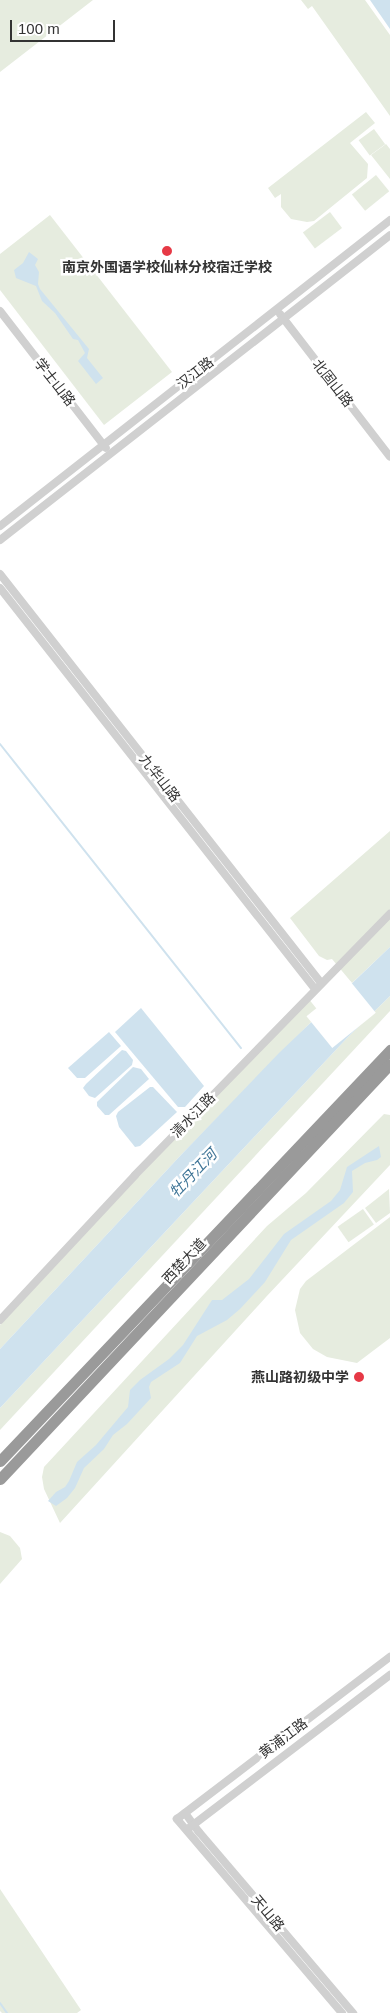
<!DOCTYPE html>
<html>
<head>
<meta charset="utf-8">
<style>
	body { margin:0 }
	#map { position:relative; width:390px; height:2013px; overflow:hidden; background:#fff; font-family:Arial,"Noto Sans SC",sans-serif }
	div>[style] { position:absolute }
	[style*='--x'] { left:calc(var(--x)*1px); top:calc(var(--y)*1px); width:calc(var(--w)*1px); rotate:calc(var(--a)*1deg) }
	.green>* { inset:0; background:#e6ecdf; transform-origin:0 0 }
	.water>* { inset:0; background:#cfe2ee }
	.pier>* { inset:0; background:#fff; transform-origin:0 0 }
	.stream>* { height:2px; margin:-1px; padding:0 1px; transform-origin:1px; border-radius:1px; background:#cfe2ee }
	.minor>* { height:8px; margin:-4px; padding:0 4px; transform-origin:4px; border-radius:4px; background:#d0d0d0 }
	.highway>* { height:11px; margin:-5.5px; padding:0 5.5px; transform-origin:5.5px; border-radius:5.5px; background:#9a9a9a }
	.dots>* { width:14px; height:14px; translate:-50% -50%; box-sizing:border-box; border:2px solid #fff; border-radius:50% }
	span { translate:-50% -50%; white-space:nowrap; text-align:center; line-height:1.15; -webkit-text-stroke:5px #fff; paint-order:stroke }
	.poi-label { font-size:14px; color:#333; font-weight:700 }
	.right { translate:-100% -50%; text-align:right }
	.street-label { font-size:14px; color:#333 }
	.water-label { font-size:15px; color:#3f7597; font-style:italic }
	.scale { position:absolute; left:10px; top:20px; width:105px; height:22px; box-sizing:border-box; border:2px solid #333; border-top:0; padding-left:6px; font-size:15px; line-height:18px; white-space:nowrap; color:#333; -webkit-text-stroke:4px #fff; paint-order:stroke }
</style>
</head>
<body>
<div id="map">
	<div class="green">
		<i style="clip-path:polygon(0 0,93px 0,0 72px)"></i>
		<i style="clip-path:polygon(301px 0,365px 0,390px 35px,390px 116px,312px 6px,308px 9px)"></i>
		<i style="clip-path:polygon(366px 112px,375px 123px,350px 143px,368px 164px,367px 178px,314px 221px,307px 222px,291px 219px,281px 207px,281px 194px,275px 198px,268px 188px)"></i>
		<i style="left:374px;top:129px;width:19px;height:19px;rotate:54deg"></i>
		<i style="clip-path:polygon(386px 144px,390px 149px,390px 179px,371px 155px)"></i>
		<i style="left:376px;top:175px;width:21px;height:31px;rotate:51deg"></i>
		<i style="left:330px;top:212px;width:20px;height:34px;rotate:53deg"></i>
		<i style="clip-path:polygon(50px 215px,172px 372px,104px 425px,0 290px,0 254px)"></i>
		<i style="clip-path:polygon(390px 831px,390px 947px,352px 983px,332px 959px,327px 960px,319px 956px,290px 918px)"></i>
		<i style="clip-path:polygon(390px 996px,390px 1011px,0 1430px,0 1408px,347px 1038px)"></i>
		<i style="clip-path:polygon(308px 998px,320px 1013px,180px 1156px,0 1349px,0 1325px,116px 1200px)"></i>
		<i style="clip-path:polygon(384px 1114px,390px 1115px,390px 1165px,266px 1297px,60px 1523px,44px 1489px,42px 1477px,44px 1467px,267px 1226px,306px 1193px)"></i>
		<i style="clip-path:polygon(389px 1189px,390px 1213px,376px 1223px,365px 1208px)"></i>
		<i style="left:363px;top:1209px;width:19px;height:31px;rotate:55deg"></i>
		<i style="clip-path:polygon(390px 1217px,390px 1338px,357px 1363px,327px 1357px,313px 1349px,300px 1333px,295px 1310px,300px 1289px,306px 1281px)"></i>
		<i style="clip-path:polygon(0 1532px,10px 1536px,20px 1548px,22px 1559px,0 1584px)"></i>
		<i style="clip-path:polygon(0 1889px,81px 2010px,77px 2013px,2px 2013px,0 2011px)"></i>
	</div>
	<div class="water">
		<i style="clip-path:polygon(370px 0,390px 0,390px 29px)"></i>
		<i style="clip-path:polygon(29px 252px,38px 259px,35px 265px,39px 272px,38px 284px,40px 289px,89px 349px,87px 358px,103px 378px,96px 384px,78px 361px,85px 353px,78px 340px,73px 339px,55px 313px,42px 301px,36px 286px,16px 278px,14px 270px,23px 263px)"></i>
		<i style="clip-path:polygon(390px 947px,390px 996px,347px 1038px,0 1408px,0 1349px,180px 1156px,279px 1053px)"></i>
		<i style="clip-path:polygon(141px 1008px,204px 1086px,185px 1107px,178px 1107px,115px 1032px)"></i>
		<i style="clip-path:polygon(109px 1032px,121px 1046px,85px 1078px,77px 1078px,68px 1068px)"></i>
		<i style="clip-path:polygon(122px 1050px,126px 1051px,133px 1060px,132px 1065px,95px 1098px,89px 1096px,83px 1088px,86px 1084px)"></i>
		<i style="clip-path:polygon(133px 1067px,141px 1069px,149px 1079px,109px 1115px,105px 1115px,97px 1106px,97px 1102px)"></i>
		<i style="clip-path:polygon(150px 1087px,153px 1087px,177px 1112px,140px 1146px,135px 1147px,119px 1127px,116px 1116px,118px 1112px)"></i>
		<i style="clip-path:polygon(379px 1146px,381px 1157px,377px 1160px,365px 1163px,352px 1171px,353px 1192px,344px 1203px,291px 1240px,265px 1282px,240px 1309px,227px 1320px,197px 1336px,180px 1363px,151px 1382px,149px 1387px,151px 1398px,127px 1424px,113px 1435px,104px 1449px,84px 1468px,75px 1488px,67px 1498px,56px 1506px,48px 1501px,56px 1492px,65px 1487px,69px 1481px,77px 1462px,96px 1445px,128px 1407px,130px 1390px,140px 1380px,169px 1359px,183px 1345px,212px 1300px,222px 1300px,249px 1279px,284px 1234px,331px 1201px,340px 1190px,347px 1167px)"></i>
	</div>
	<div class="pier">
		<i style="left:350px;top:981px;width:41px;height:56px;rotate:51deg"></i>
	</div>
	<div class="stream">
		<i style="--x:0;--y:744;--w:388;--a:51.6"></i>
		<i style="--x:0;--y:2003;--w:12;--a:55"></i>
	</div>
	<div class="minor">
		<i style="--x:0;--y:311;--w:173;--a:52.3"></i>
		<i style="--x:280;--y:314;--w:180;--a:52.4"></i>
		<i style="--x:0;--y:526;--w:496;--a:-38.1"></i>
		<i style="--x:0;--y:540;--w:495;--a:-38"></i>
		<i style="--x:0;--y:574;--w:520;--a:51.87"></i>
		<i style="--x:0;--y:588;--w:510;--a:51.85"></i>
		<i style="--x:0;--y:1320;--w:198;--a:-47"></i>
		<i style="--x:135;--y:1175;--w:365;--a:-45.7"></i>
		<i style="--x:185;--y:1813;--w:24;--a:54"></i>
		<i style="--x:199;--y:1832;--w:238;--a:49.6"></i>
		<i style="--x:189;--y:1828;--w:253;--a:-37.3"></i>
		<i style="--x:342;--y:2013;--w:255;--a:-130.4"></i>
		<i style="--x:177;--y:1819;--w:268;--a:-37.3"></i>
	</div>
	<div class="highway">
		<i style="--x:0;--y:1461;--w:567;--a:-46.5"></i>
		<i style="--x:0;--y:1479;--w:569;--a:-46.78"></i>
	</div>
	<div class="dots">
		<i style="left:167px;top:251px;background:#e63946"></i>
		<i style="left:359px;top:1377px;background:#e63946"></i>
	</div>
	<div class="poi-label">
		<span style="left:167px;top:267px">南京外国语学校仙林分校宿迁学校</span>
		<span class="right" style="left:349px;top:1377px">燕山路初级中学</span>
	</div>
	<div class="street-label">
		<span style="left:195px;top:373px;rotate:-38deg">汉江路</span>
		<span style="left:55px;top:382px;rotate:52deg">学士山路</span>
		<span style="left:333px;top:383px;rotate:52deg">北固山路</span>
		<span style="left:160px;top:778px;rotate:52deg">九华山路</span>
		<span style="left:193px;top:1115px;rotate:-46deg">清水江路</span>
		<span style="left:184px;top:1261px;rotate:-47deg">西楚大道</span>
		<span style="left:283px;top:1738px;rotate:-37deg">黄浦江路</span>
		<span style="left:268px;top:1913px;rotate:50deg">天山路</span>
	</div>
	<div class="water-label">
		<span style="left:193px;top:1173px;rotate:-46deg">牡丹江河</span>
	</div>
	<div class="scale">100 m</div>
</div>
</body>
</html>
